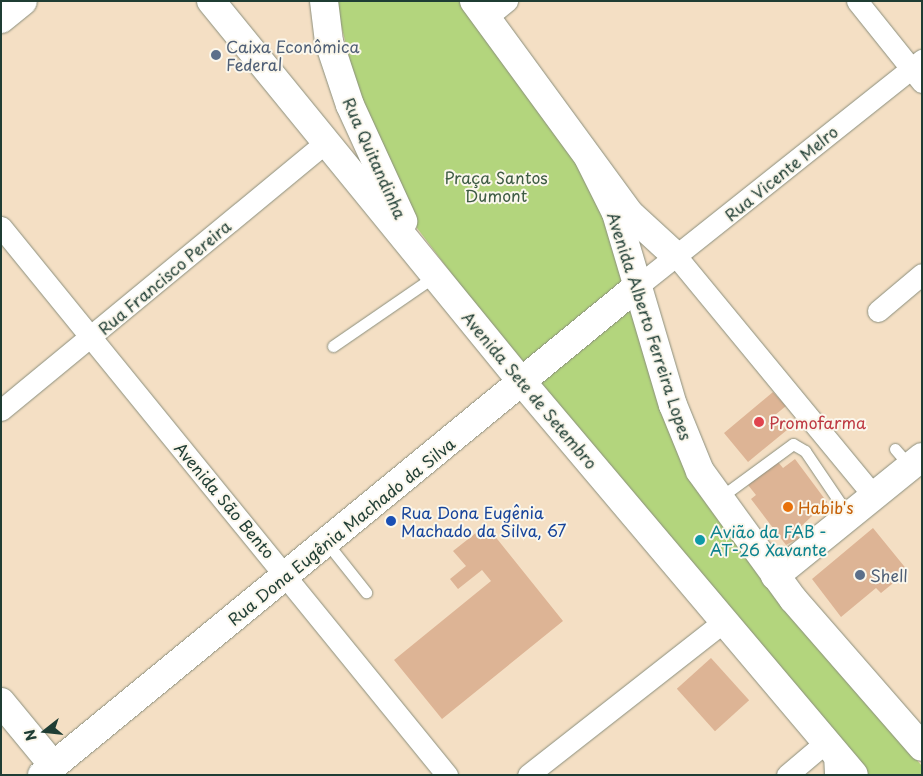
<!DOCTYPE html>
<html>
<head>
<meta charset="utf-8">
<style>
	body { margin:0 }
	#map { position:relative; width:923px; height:776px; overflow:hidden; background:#f4dfc4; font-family:"Playpen Sans",sans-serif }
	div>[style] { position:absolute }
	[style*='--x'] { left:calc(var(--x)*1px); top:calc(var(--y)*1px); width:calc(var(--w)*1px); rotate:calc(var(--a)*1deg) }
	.green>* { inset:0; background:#b3d57d }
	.building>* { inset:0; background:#ddb495; transform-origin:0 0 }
	.roads { filter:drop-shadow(0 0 1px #8a8e7c) drop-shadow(0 0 1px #8a8e7c) }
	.lane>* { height:11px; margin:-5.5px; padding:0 5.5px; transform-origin:5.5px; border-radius:5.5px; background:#fff }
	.street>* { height:21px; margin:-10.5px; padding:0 10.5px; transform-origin:10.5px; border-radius:10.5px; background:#fff }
	.secondary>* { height:28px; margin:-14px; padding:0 14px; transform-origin:14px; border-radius:14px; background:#fff }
	.dots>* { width:14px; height:14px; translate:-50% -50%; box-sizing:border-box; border:2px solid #fbf7ec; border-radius:50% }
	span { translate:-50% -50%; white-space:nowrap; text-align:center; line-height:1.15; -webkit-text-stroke:4px #fbf7ec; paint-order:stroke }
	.service-label { font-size:16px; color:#4e5e75 }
	.left { translate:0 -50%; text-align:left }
	.street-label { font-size:16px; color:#1f3d34 }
	.park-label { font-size:16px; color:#3d5b43 }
	.health-label { font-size:16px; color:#be3a42 }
	.food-label { font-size:16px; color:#c56008 }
	.transit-label { font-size:16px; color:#164399 }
	.culture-label { font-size:16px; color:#0d838f }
	.frame { position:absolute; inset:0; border:2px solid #1f3d34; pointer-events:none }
	.north { position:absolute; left:20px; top:706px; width:50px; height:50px; -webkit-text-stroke:4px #fbf7ec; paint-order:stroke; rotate:254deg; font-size:14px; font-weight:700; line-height:20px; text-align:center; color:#1f3d34 }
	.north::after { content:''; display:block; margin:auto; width:18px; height:22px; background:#1f3d34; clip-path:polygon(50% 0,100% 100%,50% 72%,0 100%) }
</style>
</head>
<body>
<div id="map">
	<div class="green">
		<i style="clip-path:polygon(335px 1px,464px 1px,581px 152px,701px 491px,811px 640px,922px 766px,922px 775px,861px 775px,507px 347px,417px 228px,357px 88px)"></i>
	</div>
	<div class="building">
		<i style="clip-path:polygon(773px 392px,786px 406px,775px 415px,787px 430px,748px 462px,724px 433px)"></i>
		<i style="clip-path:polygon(795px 459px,827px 502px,795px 532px,799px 538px,786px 545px,751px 499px,756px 495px,748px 485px,778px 462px,783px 468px)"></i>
		<i style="clip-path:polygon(486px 525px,563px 621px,442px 719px,394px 660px,491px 581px,482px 570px,458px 589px,450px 579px,466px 566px,453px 551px)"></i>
		<i style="clip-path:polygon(873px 528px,908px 571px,881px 593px,876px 588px,841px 617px,812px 579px)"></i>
		<i style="left:711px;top:658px;width:57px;height:46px;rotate:48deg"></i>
	</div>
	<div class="roads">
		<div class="lane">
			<i style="--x:333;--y:346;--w:124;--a:-34.5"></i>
			<i style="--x:895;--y:449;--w:23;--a:49"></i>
			<i style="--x:718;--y:499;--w:93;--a:-36.3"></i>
			<i style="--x:793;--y:444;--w:14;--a:30"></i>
			<i style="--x:805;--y:451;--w:78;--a:55.9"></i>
			<i style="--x:327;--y:543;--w:63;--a:51.5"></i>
			<i style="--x:829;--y:754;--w:21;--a:87"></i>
		</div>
		<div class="street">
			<i style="--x:857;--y:1;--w:104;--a:51.3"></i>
			<i style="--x:487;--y:17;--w:26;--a:-39"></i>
			<i style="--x:1;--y:227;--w:707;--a:50.86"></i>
			<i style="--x:676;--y:256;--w:311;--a:50.5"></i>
			<i style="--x:639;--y:285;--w:362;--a:-38.5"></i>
			<i style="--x:878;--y:311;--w:57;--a:-40.1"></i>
			<i style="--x:1;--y:410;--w:421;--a:-39.5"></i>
			<i style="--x:528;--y:775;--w:251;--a:-38.1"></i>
			<i style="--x:787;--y:775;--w:51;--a:-40.2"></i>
		</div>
		<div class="secondary">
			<i style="--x:211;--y:1;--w:492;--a:50.8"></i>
			<i style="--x:522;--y:382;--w:514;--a:49.81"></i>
			<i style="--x:324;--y:1;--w:41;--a:83"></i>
			<i style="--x:329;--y:42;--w:66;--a:71.6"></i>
			<i style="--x:350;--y:105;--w:128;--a:65.4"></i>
			<i style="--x:474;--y:1;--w:263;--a:53.8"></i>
			<i style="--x:629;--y:213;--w:64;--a:42.5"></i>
			<i style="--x:1;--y:19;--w:28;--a:-39"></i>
			<i style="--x:589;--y:159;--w:60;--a:63.4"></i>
			<i style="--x:616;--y:213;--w:200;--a:73.5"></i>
			<i style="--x:673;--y:405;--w:71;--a:67.8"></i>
			<i style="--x:700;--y:471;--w:158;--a:54"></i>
			<i style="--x:793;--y:599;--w:196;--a:48.9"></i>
			<i style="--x:775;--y:576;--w:189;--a:-39"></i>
			<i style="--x:1;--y:702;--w:82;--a:50.5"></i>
			<i style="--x:42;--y:775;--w:772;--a:-39.38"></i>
		</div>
	</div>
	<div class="dots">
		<i style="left:216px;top:55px;background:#5c6f8a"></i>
		<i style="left:759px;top:422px;background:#e0444e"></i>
		<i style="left:788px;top:507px;background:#e8710a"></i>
		<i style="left:391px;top:521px;background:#1a4fb4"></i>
		<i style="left:700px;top:540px;background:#0f9aa8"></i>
		<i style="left:860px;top:575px;background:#5c6f8a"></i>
	</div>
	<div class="service-label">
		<span class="left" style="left:226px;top:55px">Caixa Econômica<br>Federal</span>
		<span class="left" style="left:870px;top:575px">Shell</span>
	</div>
	<div class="street-label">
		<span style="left:375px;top:158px;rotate:66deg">Rua Quitandinha</span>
		<span style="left:781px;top:173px;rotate:-39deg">Rua Vicente Melro</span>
		<span style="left:164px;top:277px;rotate:-40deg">Rua Francisco Pereira</span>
		<span style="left:650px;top:326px;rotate:72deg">Avenida Alberto Ferreira Lopes</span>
		<span style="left:530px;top:390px;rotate:50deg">Avenida Sete de Setembro</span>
		<span style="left:225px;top:500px;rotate:50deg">Avenida São Bento</span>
		<span style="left:341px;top:531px;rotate:-39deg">Rua Dona Eugênia Machado da Silva</span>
	</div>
	<div class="park-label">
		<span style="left:496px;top:186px">Praça Santos<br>Dumont</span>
	</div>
	<div class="health-label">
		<span class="left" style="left:769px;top:422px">Promofarma</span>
	</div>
	<div class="food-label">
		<span class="left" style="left:798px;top:507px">Habib's</span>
	</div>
	<div class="transit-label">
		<span class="left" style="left:401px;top:521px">Rua Dona Eugênia<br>Machado da Silva, 67</span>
	</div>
	<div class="culture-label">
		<span class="left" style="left:710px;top:540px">Avião da FAB -<br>AT-26 Xavante</span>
	</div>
	<div class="frame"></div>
	<div class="north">N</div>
</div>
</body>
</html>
